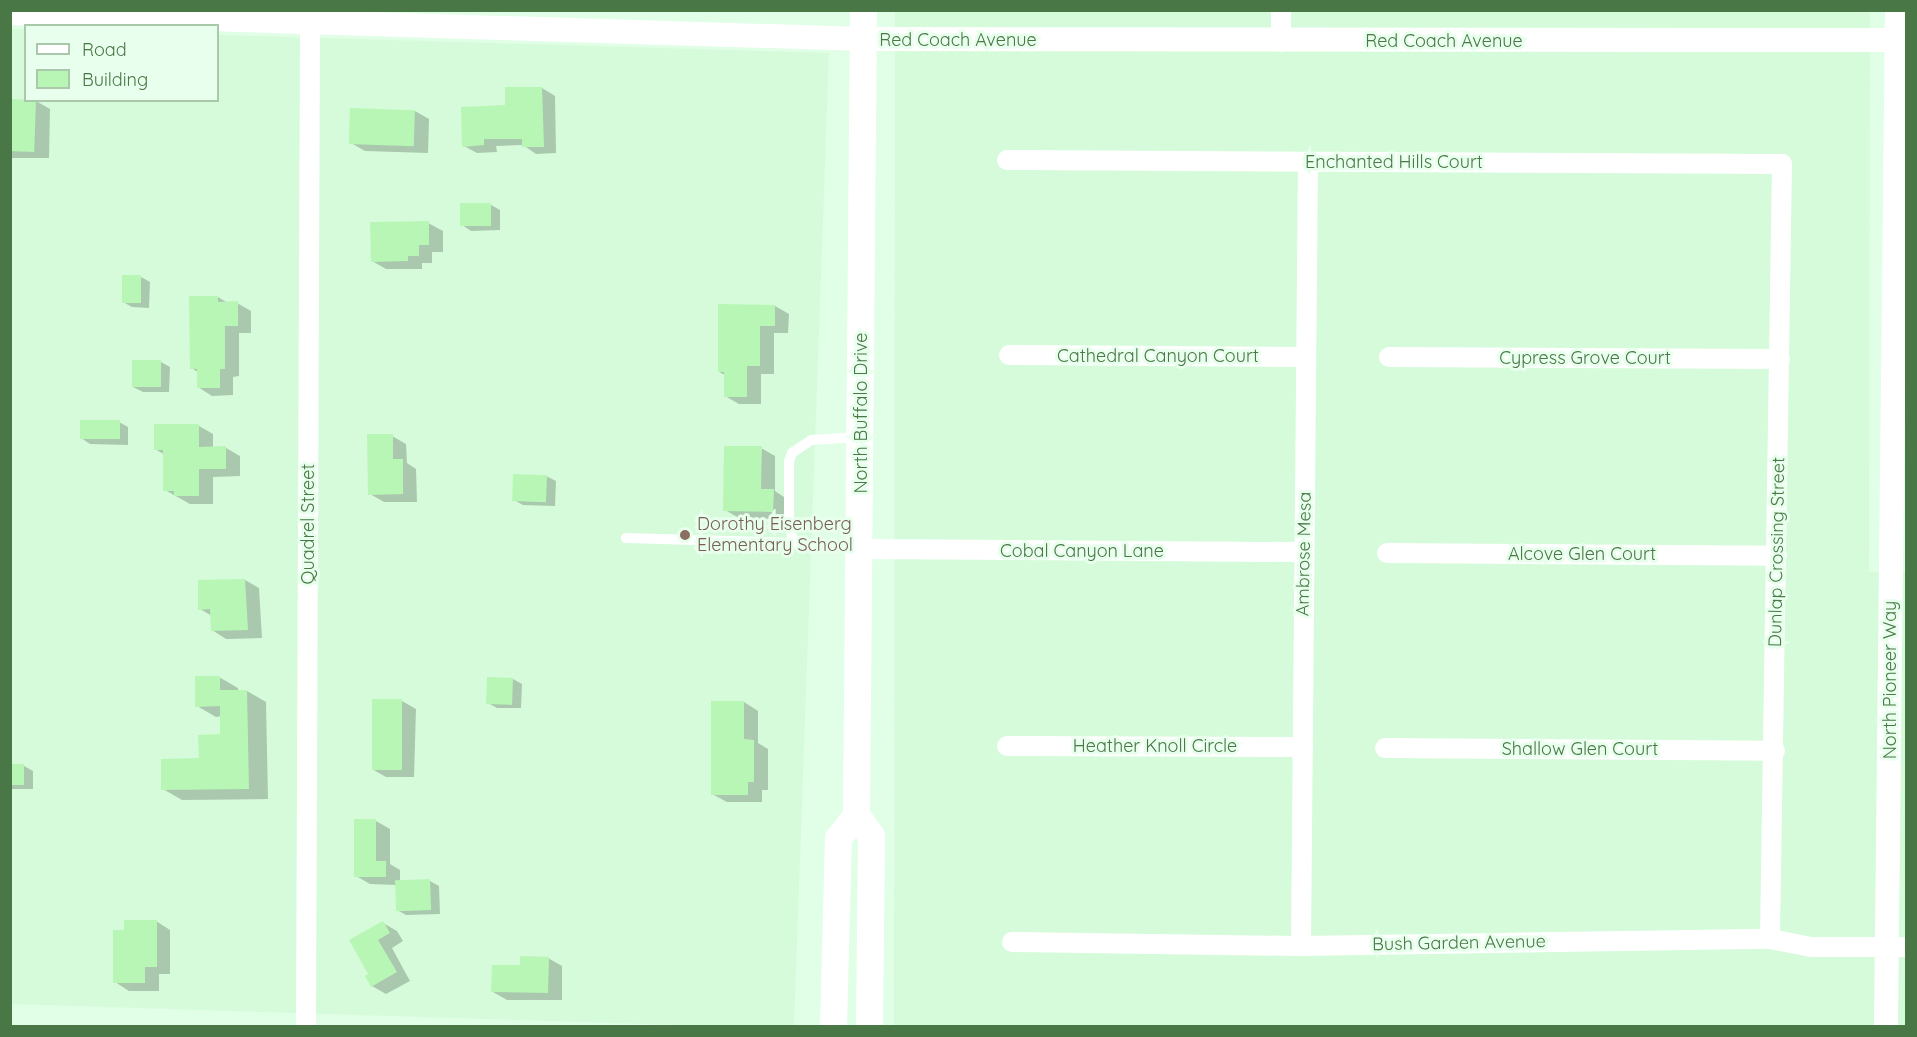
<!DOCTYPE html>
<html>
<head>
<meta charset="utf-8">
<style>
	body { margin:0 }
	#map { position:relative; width:1917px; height:1037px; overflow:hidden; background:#e1fee6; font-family:Quicksand,sans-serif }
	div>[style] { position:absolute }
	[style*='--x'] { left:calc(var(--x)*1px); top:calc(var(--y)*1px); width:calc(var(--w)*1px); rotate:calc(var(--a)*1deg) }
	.residential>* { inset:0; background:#d5fbda }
	.shadow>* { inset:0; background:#0003 }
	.building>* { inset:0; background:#b8f6b6; transform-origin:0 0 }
	.service>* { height:10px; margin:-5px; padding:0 5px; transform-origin:5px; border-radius:5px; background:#fff }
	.minor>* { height:20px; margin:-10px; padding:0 10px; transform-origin:10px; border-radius:10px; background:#fff }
	.tertiary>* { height:24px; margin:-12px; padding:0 12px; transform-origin:12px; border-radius:12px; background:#fff }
	.secondary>* { height:27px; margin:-13.5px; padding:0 13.5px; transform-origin:13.5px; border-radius:13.5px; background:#fff }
	.dots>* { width:16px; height:16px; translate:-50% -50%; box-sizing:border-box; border:3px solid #e9ffed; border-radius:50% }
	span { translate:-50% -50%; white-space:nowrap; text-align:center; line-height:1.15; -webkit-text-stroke:6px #e9ffed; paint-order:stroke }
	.street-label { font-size:18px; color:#497746 }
	.education-label { font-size:18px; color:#785e54 }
	.left { translate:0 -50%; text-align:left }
	.frame { position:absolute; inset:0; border:12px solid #497746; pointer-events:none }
	.legend { position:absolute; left:24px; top:24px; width:195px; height:78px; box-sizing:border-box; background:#e9ffed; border:2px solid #a9c9aa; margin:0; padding:8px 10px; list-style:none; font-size:18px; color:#497746 }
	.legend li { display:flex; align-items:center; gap:12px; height:30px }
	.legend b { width:30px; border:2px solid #a9c9aa }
</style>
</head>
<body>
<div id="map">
	<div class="residential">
		<i style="clip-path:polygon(895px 11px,1906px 11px,1870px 12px,1869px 572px,1906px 572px,1906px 1026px,894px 1026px)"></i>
		<i style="clip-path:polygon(11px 29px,25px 29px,26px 100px,218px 100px,218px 35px,829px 53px,794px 1026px,706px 1026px,11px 1004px)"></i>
	</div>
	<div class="shadow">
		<i style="clip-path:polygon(542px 88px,555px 96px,556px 153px,536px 154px,523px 145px,496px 146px,497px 152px,477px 153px,464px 146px,507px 107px,506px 89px)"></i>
		<i style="clip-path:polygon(10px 101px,36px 101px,50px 109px,49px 158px,10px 158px)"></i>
		<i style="clip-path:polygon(415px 111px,429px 119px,428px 153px,365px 151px,351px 143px)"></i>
		<i style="clip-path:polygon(491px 205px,500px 210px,500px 230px,471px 231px,462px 225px)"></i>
		<i style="clip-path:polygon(428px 223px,443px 231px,443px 252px,432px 252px,432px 263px,422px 263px,422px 269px,386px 269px,372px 261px)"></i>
		<i style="clip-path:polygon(141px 277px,150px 282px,149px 308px,132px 307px,123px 302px)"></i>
		<i style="clip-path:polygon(218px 297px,228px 303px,237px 303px,251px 311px,251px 333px,239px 333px,239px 376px,233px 377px,233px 395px,212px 396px,198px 387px,198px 372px,191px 368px)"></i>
		<i style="clip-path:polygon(775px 306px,789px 314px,788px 333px,774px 333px,774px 374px,761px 374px,761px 404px,739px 404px,725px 396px,725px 375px,719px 372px)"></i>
		<i style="clip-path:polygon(161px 362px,170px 367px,169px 392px,143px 392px,133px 387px)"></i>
		<i style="clip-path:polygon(119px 422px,128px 427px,128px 445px,90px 444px,81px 438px)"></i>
		<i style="clip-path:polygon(199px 426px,213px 434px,213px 448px,226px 448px,240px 456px,240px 476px,213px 477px,213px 504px,190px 504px,165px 490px,165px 455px,155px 449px)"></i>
		<i style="clip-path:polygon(392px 436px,406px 444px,407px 463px,416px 469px,417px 502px,384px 502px,370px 494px)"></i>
		<i style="clip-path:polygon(761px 448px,775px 456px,775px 491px,787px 499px,787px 519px,739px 518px,725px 510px)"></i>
		<i style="clip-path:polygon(546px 476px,556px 481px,555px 506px,523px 505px,514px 500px)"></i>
		<i style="clip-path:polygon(245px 580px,259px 588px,262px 638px,226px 639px,212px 630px,212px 616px,200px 609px)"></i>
		<i style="clip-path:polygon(219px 677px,238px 688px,238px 691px,247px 691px,266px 702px,268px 799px,182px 800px,163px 789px,200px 759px,222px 736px,222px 716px,216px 717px,197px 706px)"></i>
		<i style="clip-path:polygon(513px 679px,522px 684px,521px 708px,497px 708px,488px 703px)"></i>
		<i style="clip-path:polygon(402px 701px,416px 709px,414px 777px,386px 777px,372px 769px)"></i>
		<i style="clip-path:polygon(744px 702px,758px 711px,758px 743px,768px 749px,768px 790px,762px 790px,762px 802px,727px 802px,712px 794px)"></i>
		<i style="clip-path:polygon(10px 765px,24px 766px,33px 771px,33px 789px,10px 789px)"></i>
		<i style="clip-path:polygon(376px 821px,390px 829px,390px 864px,400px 870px,400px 881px,430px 881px,439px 886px,440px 914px,406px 915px,397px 910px,396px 885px,370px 884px,356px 876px)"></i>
		<i style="clip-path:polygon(156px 921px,170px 930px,170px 974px,159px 974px,159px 991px,129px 991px,115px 982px,125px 931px)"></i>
		<i style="clip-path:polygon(383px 923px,397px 931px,403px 941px,392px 948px,410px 981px,386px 994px,372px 986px,370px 974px,351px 941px)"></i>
		<i style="clip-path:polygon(548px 958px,562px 966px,562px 1000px,507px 1000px,493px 992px)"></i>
	</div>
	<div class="building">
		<i style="clip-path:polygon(505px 87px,542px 87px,544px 147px,522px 147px,522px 139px,484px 139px,484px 145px,462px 147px,461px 107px,505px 105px)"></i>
		<i style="left:10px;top:99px;width:26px;height:52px;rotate:2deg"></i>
		<i style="left:350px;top:108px;width:65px;height:36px;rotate:2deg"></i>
		<i style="left:491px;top:203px;width:23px;height:31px;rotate:90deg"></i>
		<i style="clip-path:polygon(429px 221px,429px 245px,419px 245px,419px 256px,408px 256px,408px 261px,371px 262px,370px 222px)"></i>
		<i style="left:122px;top:275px;width:19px;height:28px"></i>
		<i style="clip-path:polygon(189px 296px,218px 296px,218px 302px,238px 301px,238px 326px,225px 326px,225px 369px,220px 369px,220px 388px,197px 388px,197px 369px,190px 369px)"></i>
		<i style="clip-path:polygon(718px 304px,775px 305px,775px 326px,760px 326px,760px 366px,747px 366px,747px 397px,724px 397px,724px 372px,718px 372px)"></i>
		<i style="left:132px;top:360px;width:29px;height:27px"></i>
		<i style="left:80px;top:420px;width:40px;height:19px"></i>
		<i style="clip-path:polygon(154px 424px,199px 424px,199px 447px,226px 446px,226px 469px,199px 469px,199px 496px,174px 496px,174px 491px,163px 491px,163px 450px,154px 450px)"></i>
		<i style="clip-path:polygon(367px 434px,393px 434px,393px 459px,403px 459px,403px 494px,368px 495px)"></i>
		<i style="clip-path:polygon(724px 446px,762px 446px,761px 489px,774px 489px,773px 512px,723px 511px)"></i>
		<i style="left:513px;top:474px;width:34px;height:27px;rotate:2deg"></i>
		<i style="clip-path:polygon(245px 579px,248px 630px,211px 631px,210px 609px,198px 610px,198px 580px)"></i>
		<i style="clip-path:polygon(195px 676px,220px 676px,220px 690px,247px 690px,249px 789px,161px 790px,161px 759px,199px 758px,198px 735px,220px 734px,220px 706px,195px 707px)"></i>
		<i style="left:487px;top:677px;width:26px;height:27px;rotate:2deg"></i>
		<i style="left:372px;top:699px;width:30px;height:71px"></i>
		<i style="clip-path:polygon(711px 701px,744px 701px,744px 739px,754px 740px,754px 782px,748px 782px,748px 795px,711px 795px)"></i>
		<i style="left:10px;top:764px;width:14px;height:21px"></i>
		<i style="clip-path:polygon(354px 819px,376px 819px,376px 861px,386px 861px,386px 877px,354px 877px)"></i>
		<i style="left:430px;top:879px;width:31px;height:35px;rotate:88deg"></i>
		<i style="clip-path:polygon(124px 920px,157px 920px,157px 967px,145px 967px,145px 983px,113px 983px,113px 930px,124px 930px)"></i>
		<i style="clip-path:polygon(383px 921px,390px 933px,378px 940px,397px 972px,371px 987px,365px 976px,368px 974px,349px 940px)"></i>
		<i style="clip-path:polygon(520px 956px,549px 957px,548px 993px,491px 992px,492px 965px,520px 965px)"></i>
	</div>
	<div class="service">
		<i style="--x:626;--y:538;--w:173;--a:1.7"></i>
		<i style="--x:859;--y:549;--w:59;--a:-176.1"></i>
		<i style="--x:800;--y:545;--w:11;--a:-135"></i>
		<i style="--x:792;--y:537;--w:19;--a:-99"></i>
		<i style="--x:789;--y:518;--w:57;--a:-90"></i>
		<i style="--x:789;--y:461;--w:9;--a:-69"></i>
		<i style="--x:792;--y:453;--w:23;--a:-34"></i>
		<i style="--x:811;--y:440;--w:49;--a:-3.5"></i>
	</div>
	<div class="minor">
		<i style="--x:1281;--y:10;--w:32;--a:90"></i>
		<i style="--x:1007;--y:160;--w:775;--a:0.3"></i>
		<i style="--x:1782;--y:164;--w:775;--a:90.89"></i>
		<i style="--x:1009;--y:355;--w:297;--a:0.4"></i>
		<i style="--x:1389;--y:357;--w:391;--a:0.3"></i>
		<i style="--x:860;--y:549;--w:444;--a:0.4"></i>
		<i style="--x:1387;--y:553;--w:390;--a:0.4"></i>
		<i style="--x:1007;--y:746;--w:296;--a:0.2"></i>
		<i style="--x:1385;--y:748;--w:390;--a:0.4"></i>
		<i style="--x:1012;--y:942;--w:289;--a:0.8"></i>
		<i style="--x:1301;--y:946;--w:469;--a:-0.9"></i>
		<i style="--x:1770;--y:939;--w:42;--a:11"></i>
		<i style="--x:1811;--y:947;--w:95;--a:0"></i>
		<i style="--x:1301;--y:946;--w:784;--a:-89.49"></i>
		<i style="--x:306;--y:1026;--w:1004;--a:-89.77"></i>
	</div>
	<div class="tertiary">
		<i style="--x:10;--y:13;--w:854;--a:1.74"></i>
		<i style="--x:864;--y:39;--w:1033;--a:0.06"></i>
		<i style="--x:1886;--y:1026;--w:1016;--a:-89.38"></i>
	</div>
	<div class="secondary">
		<i style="--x:863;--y:10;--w:805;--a:90.5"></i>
		<i style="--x:856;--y:815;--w:26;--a:54"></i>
		<i style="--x:871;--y:836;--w:190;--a:90.6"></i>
		<i style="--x:833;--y:1026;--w:188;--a:-88.5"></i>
		<i style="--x:838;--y:838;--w:29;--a:-52"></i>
	</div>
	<div class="dots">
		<i style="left:685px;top:535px;background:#8d6e63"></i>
	</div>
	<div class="street-label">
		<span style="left:958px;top:40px">Red Coach Avenue</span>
		<span style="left:1444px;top:41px">Red Coach Avenue</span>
		<span style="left:1394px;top:162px">Enchanted Hills Court</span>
		<span style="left:1158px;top:356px">Cathedral Canyon Court</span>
		<span style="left:1585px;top:358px">Cypress Grove Court</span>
		<span style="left:861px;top:413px;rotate:-90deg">North Buffalo Drive</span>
		<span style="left:308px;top:524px;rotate:-90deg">Quadrel Street</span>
		<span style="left:1082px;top:551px">Cobal Canyon Lane</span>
		<span style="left:1777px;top:552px;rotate:-89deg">Dunlap Crossing Street</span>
		<span style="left:1304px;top:554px;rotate:-89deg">Ambrose Mesa</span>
		<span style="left:1582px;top:554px">Alcove Glen Court</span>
		<span style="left:1890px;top:680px;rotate:-90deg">North Pioneer Way</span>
		<span style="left:1155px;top:746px">Heather Knoll Circle</span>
		<span style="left:1580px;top:749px">Shallow Glen Court</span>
		<span style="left:1459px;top:943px;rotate:-1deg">Bush Garden Avenue</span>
	</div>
	<div class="education-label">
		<span class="left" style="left:697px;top:535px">Dorothy Eisenberg<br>Elementary School</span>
	</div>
	<div class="frame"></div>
	<ul class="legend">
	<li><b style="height:8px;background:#fff"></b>Road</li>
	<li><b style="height:16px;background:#b8f6b6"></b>Building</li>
	</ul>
</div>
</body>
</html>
